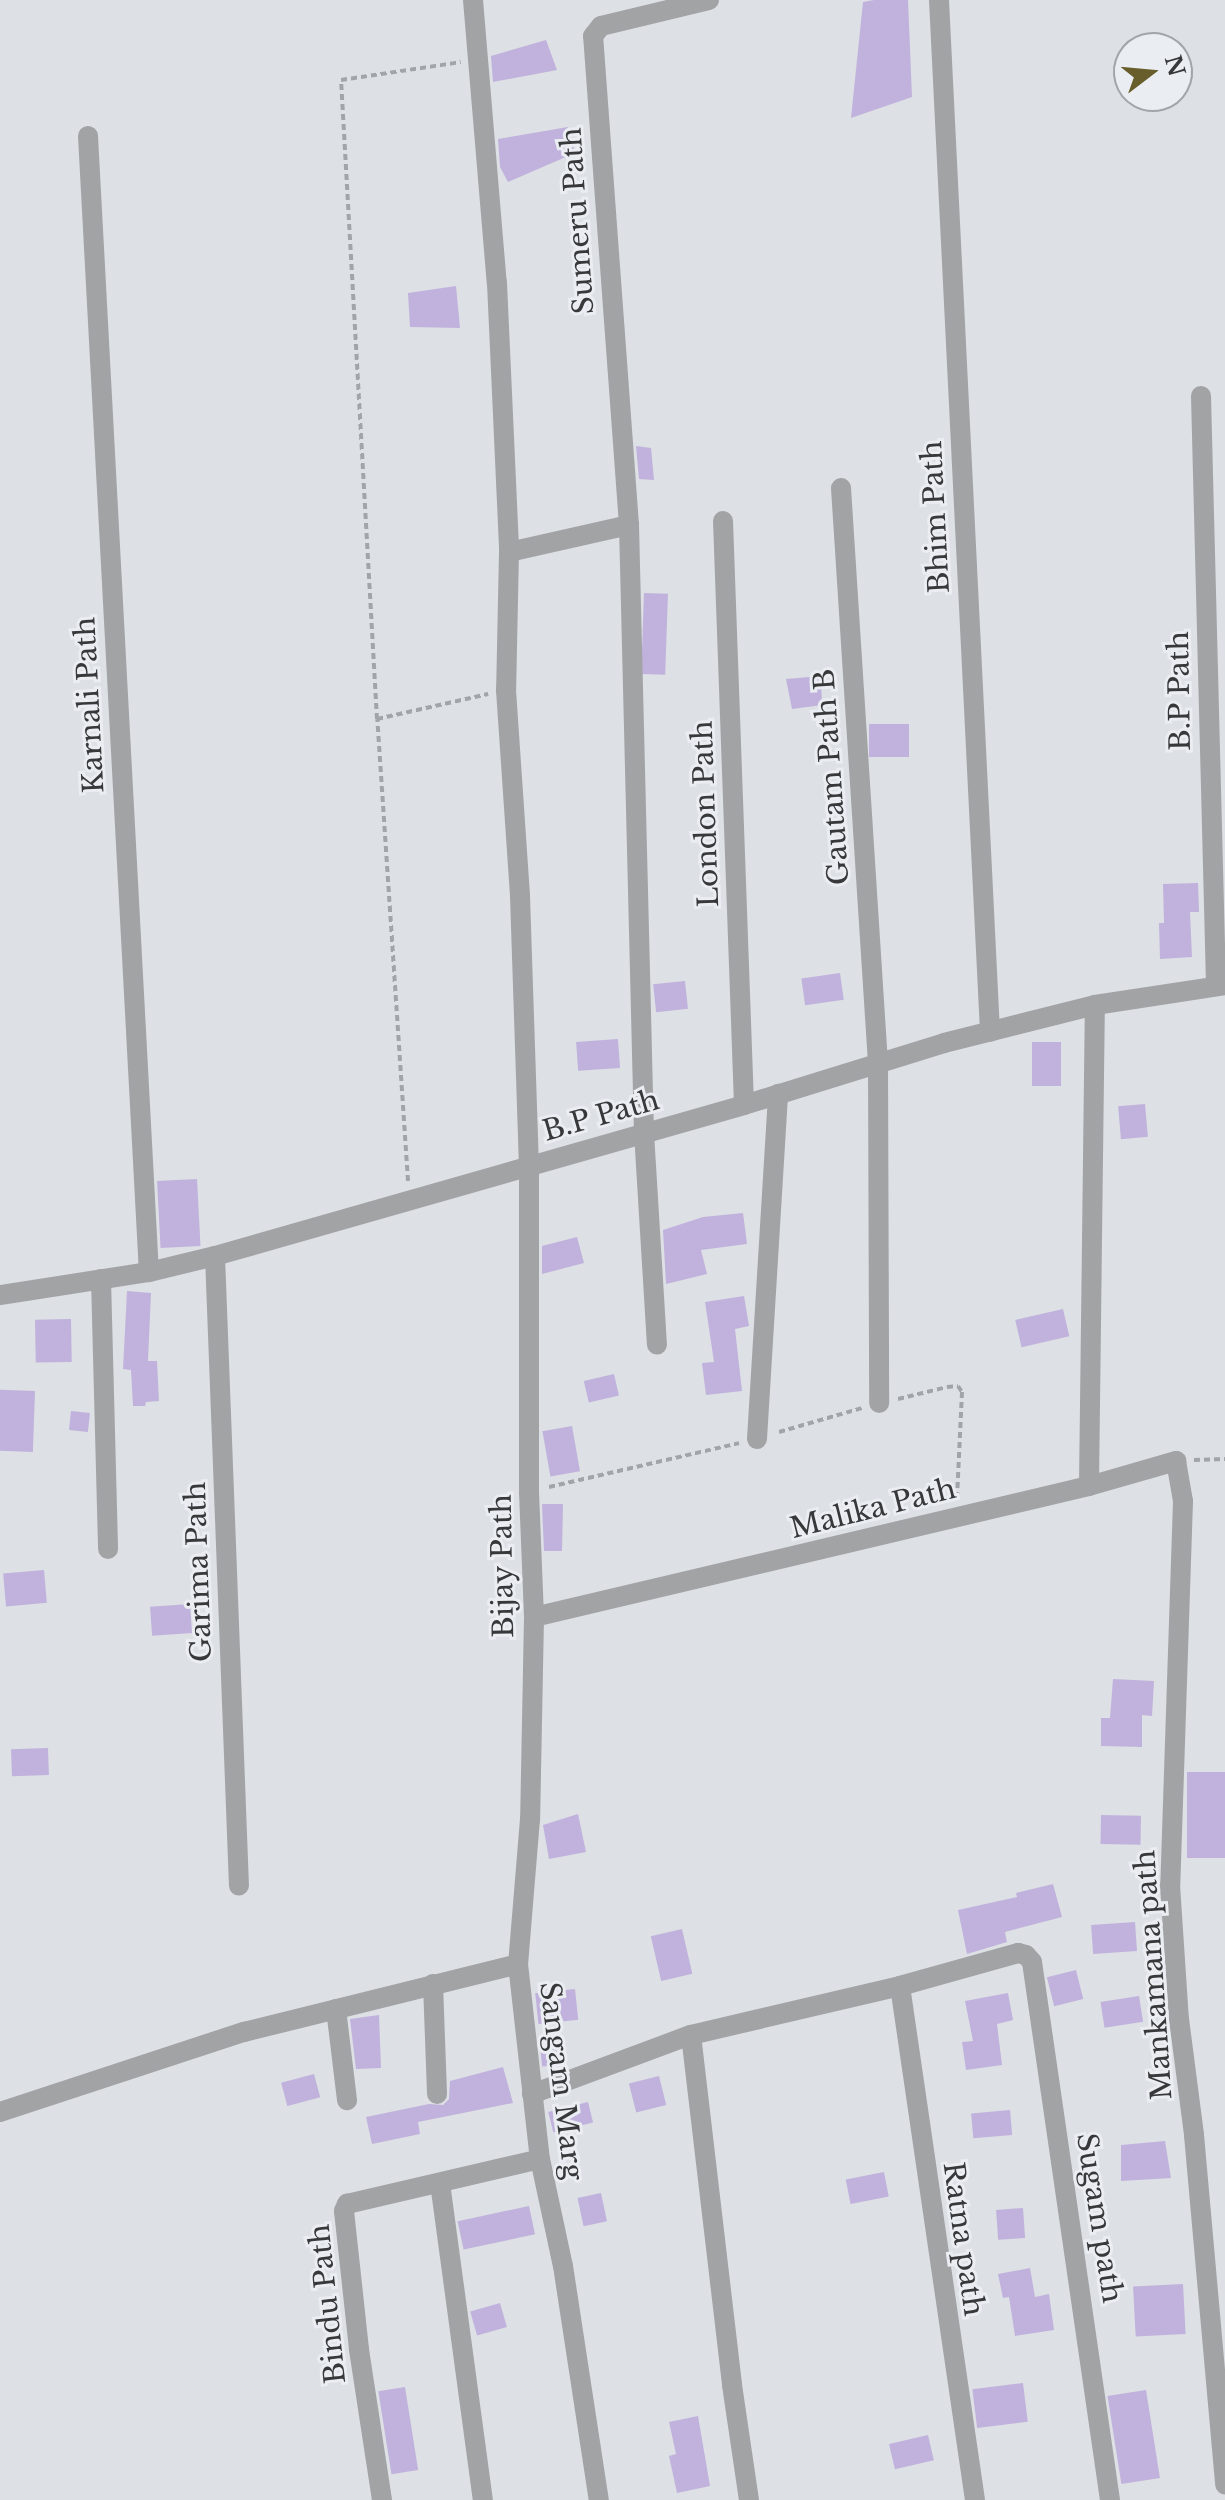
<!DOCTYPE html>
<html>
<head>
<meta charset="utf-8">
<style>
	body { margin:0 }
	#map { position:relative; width:1225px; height:2500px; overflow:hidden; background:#dde0e5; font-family:"Libre Baskerville",serif }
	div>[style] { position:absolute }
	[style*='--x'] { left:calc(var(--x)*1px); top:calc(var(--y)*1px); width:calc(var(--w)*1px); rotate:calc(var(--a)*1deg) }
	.building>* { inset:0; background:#c0b2dc; transform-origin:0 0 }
	.path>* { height:4px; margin-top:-2px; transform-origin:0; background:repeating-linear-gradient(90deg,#a1a4a8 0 6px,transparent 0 10px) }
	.minor>* { height:20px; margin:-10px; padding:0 10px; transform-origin:10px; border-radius:10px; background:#a2a3a5 }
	span { translate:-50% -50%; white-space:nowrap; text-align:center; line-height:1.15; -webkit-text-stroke:6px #eaedf2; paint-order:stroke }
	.street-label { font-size:28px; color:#36383a }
	.north { position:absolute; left:1113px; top:32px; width:80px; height:80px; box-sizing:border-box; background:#eaedf2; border:2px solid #a2a5a8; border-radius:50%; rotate:74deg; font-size:22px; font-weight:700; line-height:32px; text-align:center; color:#36383a }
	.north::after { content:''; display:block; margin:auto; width:28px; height:36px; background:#675e2b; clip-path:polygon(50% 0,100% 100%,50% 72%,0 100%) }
</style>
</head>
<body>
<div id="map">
	<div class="building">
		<i style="clip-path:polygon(874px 0,908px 0,912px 97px,851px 118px,863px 2px)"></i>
		<i style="clip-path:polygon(546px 40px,557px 70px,493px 82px,491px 56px)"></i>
		<i style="clip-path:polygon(568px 127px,575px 153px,508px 182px,500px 167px,498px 139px)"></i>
		<i style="clip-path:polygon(456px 286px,460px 328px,410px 327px,408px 293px)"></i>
		<i style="clip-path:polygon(636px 446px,651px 448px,654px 480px,639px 479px)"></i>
		<i style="left:644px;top:593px;width:24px;height:81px;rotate:2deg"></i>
		<i style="clip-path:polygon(821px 676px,822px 705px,792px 709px,786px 679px)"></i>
		<i style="left:869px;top:724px;width:40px;height:33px"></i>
		<i style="clip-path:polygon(1198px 883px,1199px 912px,1190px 912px,1192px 957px,1160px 959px,1159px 923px,1164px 923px,1163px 884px)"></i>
		<i style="left:840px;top:973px;width:27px;height:39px;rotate:82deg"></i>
		<i style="left:685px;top:981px;width:28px;height:32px;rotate:84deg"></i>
		<i style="left:618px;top:1039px;width:29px;height:42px;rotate:86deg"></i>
		<i style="left:1032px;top:1042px;width:29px;height:44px"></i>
		<i style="left:1145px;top:1104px;width:33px;height:27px;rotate:85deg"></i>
		<i style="left:197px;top:1179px;width:67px;height:40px;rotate:87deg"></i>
		<i style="clip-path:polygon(743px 1213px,747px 1244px,701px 1250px,707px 1274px,666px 1284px,663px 1230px,703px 1217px)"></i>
		<i style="clip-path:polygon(577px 1237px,584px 1263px,542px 1274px,542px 1246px)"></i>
		<i style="clip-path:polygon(127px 1291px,151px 1293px,148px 1361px,157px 1361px,159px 1401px,146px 1402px,145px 1406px,133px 1406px,131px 1370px,123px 1369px)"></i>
		<i style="clip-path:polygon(744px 1296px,749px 1326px,735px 1329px,742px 1391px,706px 1395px,702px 1363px,714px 1362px,705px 1302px)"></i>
		<i style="left:1063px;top:1309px;width:28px;height:49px;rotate:77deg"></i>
		<i style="left:71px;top:1319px;width:43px;height:36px;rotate:89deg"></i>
		<i style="left:614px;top:1374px;width:22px;height:31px;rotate:77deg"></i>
		<i style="left:35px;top:1391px;width:61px;height:35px;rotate:92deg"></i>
		<i style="left:71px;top:1411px;width:19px;height:19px;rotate:6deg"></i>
		<i style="left:572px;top:1426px;width:46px;height:30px;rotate:80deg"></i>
		<i style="clip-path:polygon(542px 1504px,563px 1504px,562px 1551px,544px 1551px)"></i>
		<i style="left:44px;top:1570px;width:33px;height:41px;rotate:85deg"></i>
		<i style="left:190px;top:1604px;width:29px;height:40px;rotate:86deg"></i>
		<i style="clip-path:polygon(1113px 1679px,1154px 1681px,1152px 1716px,1142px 1715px,1142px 1747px,1101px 1746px,1101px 1718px,1110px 1718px)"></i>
		<i style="left:48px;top:1748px;width:27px;height:37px;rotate:88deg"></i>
		<i style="left:1225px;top:1772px;width:86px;height:38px;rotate:90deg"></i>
		<i style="clip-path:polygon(578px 1814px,586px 1852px,549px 1859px,543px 1825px)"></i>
		<i style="left:1101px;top:1815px;width:40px;height:29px;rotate:1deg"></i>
		<i style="clip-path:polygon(1053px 1884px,1062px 1917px,1005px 1932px,1007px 1942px,967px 1954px,958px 1910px,1017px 1897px,1016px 1893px)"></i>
		<i style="left:1135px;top:1922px;width:29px;height:44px;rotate:86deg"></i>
		<i style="left:682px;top:1929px;width:46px;height:32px;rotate:77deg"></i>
		<i style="left:1076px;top:1970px;width:30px;height:30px;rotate:76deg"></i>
		<i style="left:575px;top:1989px;width:31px;height:40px;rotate:84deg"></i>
		<i style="clip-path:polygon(1008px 1993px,1013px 2020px,997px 2024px,1002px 2065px,966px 2070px,962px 2042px,973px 2041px,965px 2001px)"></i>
		<i style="left:1139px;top:1996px;width:26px;height:39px;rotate:81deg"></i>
		<i style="clip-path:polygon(379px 2015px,381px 2068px,356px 2069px,350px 2019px)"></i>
		<i style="left:555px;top:2035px;width:30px;height:16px;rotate:84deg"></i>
		<i style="clip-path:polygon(503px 2067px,513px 2103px,418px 2122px,420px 2134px,372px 2144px,366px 2117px,429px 2104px,443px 2105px,449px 2099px,450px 2081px)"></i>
		<i style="left:314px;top:2074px;width:24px;height:34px;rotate:75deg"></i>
		<i style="left:659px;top:2076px;width:30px;height:31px;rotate:76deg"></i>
		<i style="left:588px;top:2102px;width:21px;height:41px;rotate:76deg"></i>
		<i style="left:1010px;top:2110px;width:25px;height:39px;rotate:85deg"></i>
		<i style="clip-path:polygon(1165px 2141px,1171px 2178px,1121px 2181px,1121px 2145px)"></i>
		<i style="left:884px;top:2172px;width:25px;height:39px;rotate:79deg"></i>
		<i style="left:601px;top:2193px;width:29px;height:24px;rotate:78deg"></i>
		<i style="left:529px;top:2206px;width:29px;height:73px;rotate:78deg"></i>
		<i style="left:1023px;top:2208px;width:30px;height:27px;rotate:86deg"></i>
		<i style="clip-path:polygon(1030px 2268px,1035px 2297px,1049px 2294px,1054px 2330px,1015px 2336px,1009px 2297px,1003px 2298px,998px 2274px)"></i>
		<i style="left:1183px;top:2284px;width:50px;height:50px;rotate:87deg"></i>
		<i style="left:500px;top:2303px;width:25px;height:31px;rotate:74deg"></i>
		<i style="left:1023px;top:2383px;width:39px;height:51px;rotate:83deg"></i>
		<i style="left:405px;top:2387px;width:84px;height:27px;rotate:81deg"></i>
		<i style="left:1146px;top:2390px;width:89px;height:39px;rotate:81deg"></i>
		<i style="clip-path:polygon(698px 2416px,710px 2486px,677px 2493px,669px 2456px,676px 2454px,669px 2422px)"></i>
		<i style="left:928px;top:2435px;width:26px;height:40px;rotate:77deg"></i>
	</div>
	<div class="path">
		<i style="--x:377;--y:719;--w:114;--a:-12.7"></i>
		<i style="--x:408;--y:1181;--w:463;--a:-93.8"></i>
		<i style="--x:377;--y:719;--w:640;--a:-93.22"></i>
		<i style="--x:341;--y:80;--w:121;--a:-8.5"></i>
		<i style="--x:898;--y:1399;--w:50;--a:-13.8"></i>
		<i style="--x:947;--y:1387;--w:11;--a:-5"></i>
		<i style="--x:958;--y:1386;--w:7;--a:56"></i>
		<i style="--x:962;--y:1392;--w:106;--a:92.7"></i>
		<i style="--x:779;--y:1432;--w:86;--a:-16.1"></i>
		<i style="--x:1194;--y:1460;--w:31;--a:-2"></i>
		<i style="--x:549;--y:1487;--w:195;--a:-13"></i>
	</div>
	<div class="minor">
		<i style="--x:473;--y:0;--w:284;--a:85.2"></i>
		<i style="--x:497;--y:283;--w:269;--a:87.4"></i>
		<i style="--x:509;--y:552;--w:138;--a:91.2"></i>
		<i style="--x:506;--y:690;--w:206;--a:86.1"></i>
		<i style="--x:520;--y:896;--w:270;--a:88.1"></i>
		<i style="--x:529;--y:1166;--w:326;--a:90"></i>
		<i style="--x:529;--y:1492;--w:125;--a:87.7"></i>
		<i style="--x:534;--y:1617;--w:202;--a:91.1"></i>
		<i style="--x:530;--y:1819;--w:145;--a:94.7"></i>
		<i style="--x:939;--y:0;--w:1033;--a:87.17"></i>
		<i style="--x:88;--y:136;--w:1138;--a:86.93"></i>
		<i style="--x:1201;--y:396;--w:590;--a:88.54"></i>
		<i style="--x:841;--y:488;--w:576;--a:86.32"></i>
		<i style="--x:878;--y:1063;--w:340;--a:89.8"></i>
		<i style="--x:723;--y:521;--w:584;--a:87.94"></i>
		<i style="--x:629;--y:525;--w:490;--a:-94.2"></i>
		<i style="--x:593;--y:36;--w:13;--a:-51"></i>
		<i style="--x:601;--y:26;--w:111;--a:-13.5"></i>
		<i style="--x:509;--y:552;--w:123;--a:-12.7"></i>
		<i style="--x:629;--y:525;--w:608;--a:88.59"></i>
		<i style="--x:644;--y:1133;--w:212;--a:86.5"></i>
		<i style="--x:215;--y:1256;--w:630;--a:87.82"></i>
		<i style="--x:101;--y:1279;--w:270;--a:88.5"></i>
		<i style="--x:0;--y:1295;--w:151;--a:-8.8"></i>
		<i style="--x:149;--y:1272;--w:68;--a:-13.6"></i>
		<i style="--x:215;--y:1256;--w:550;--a:-15.93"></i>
		<i style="--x:744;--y:1105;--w:209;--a:-17.2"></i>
		<i style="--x:944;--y:1043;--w:156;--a:-14.1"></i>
		<i style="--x:1095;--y:1005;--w:132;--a:-8.7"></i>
		<i style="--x:757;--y:1439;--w:346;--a:-86.5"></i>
		<i style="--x:1089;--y:1486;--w:481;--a:-89.3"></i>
		<i style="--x:534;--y:1617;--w:570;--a:-13.28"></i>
		<i style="--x:1089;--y:1486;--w:91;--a:-16"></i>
		<i style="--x:1176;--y:1461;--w:41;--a:80.1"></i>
		<i style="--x:1183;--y:1501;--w:384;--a:91.9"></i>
		<i style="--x:1170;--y:1885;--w:134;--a:86.2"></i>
		<i style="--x:1179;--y:2019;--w:117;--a:82.6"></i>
		<i style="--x:1194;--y:2135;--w:351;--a:84.9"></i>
		<i style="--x:433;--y:1984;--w:110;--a:87.9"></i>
		<i style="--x:900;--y:1986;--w:519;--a:81.7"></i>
		<i style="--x:336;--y:2009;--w:92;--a:83.1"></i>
		<i style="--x:691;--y:2035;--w:352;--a:83.3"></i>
		<i style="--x:732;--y:2385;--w:116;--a:81.6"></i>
		<i style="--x:532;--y:2094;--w:170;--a:-20.4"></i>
		<i style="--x:691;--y:2035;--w:215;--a:-13.2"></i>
		<i style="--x:900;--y:1986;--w:123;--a:-15.6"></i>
		<i style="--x:1018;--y:1953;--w:8;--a:14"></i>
		<i style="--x:1026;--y:1955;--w:9;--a:49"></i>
		<i style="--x:1032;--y:1962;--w:544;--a:81.75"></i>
		<i style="--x:0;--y:2112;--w:257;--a:-18.2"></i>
		<i style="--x:244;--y:2032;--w:282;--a:-13.9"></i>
		<i style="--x:518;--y:1964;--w:196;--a:83.6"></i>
		<i style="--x:540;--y:2159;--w:109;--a:77.9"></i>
		<i style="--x:563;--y:2266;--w:237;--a:81.3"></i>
		<i style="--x:440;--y:2183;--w:320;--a:82.3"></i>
		<i style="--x:382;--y:2500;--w:153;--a:-98.7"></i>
		<i style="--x:359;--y:2349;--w:139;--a:-96.2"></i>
		<i style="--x:344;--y:2211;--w:8;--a:-67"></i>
		<i style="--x:347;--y:2204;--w:198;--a:-13.1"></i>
	</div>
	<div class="street-label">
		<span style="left:578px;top:221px;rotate:-94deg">Sumeru Path</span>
		<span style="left:936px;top:517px;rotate:-93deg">Bhim Path</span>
		<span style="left:1180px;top:691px;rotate:-91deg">B.P Path</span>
		<span style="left:90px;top:705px;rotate:-93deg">Karnali Path</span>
		<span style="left:832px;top:777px;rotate:-94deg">Gautam Path B</span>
		<span style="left:706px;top:814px;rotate:-92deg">London Path</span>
		<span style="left:601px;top:1116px;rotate:-16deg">B.P Path</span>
		<span style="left:873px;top:1509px;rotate:-14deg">Malika Path</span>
		<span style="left:503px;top:1566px;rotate:-91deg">Bijay Path</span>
		<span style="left:199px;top:1572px;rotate:-92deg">Garima Path</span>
		<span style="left:1154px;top:1975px;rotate:-94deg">Mankamana path</span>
		<span style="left:561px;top:2081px;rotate:83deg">Sangam Marg</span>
		<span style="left:1099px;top:2218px;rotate:81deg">Sugam path</span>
		<span style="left:963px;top:2239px;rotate:82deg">Ratna path</span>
		<span style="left:328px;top:2304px;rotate:-96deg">Bindu Path</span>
	</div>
	<div class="north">N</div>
</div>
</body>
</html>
